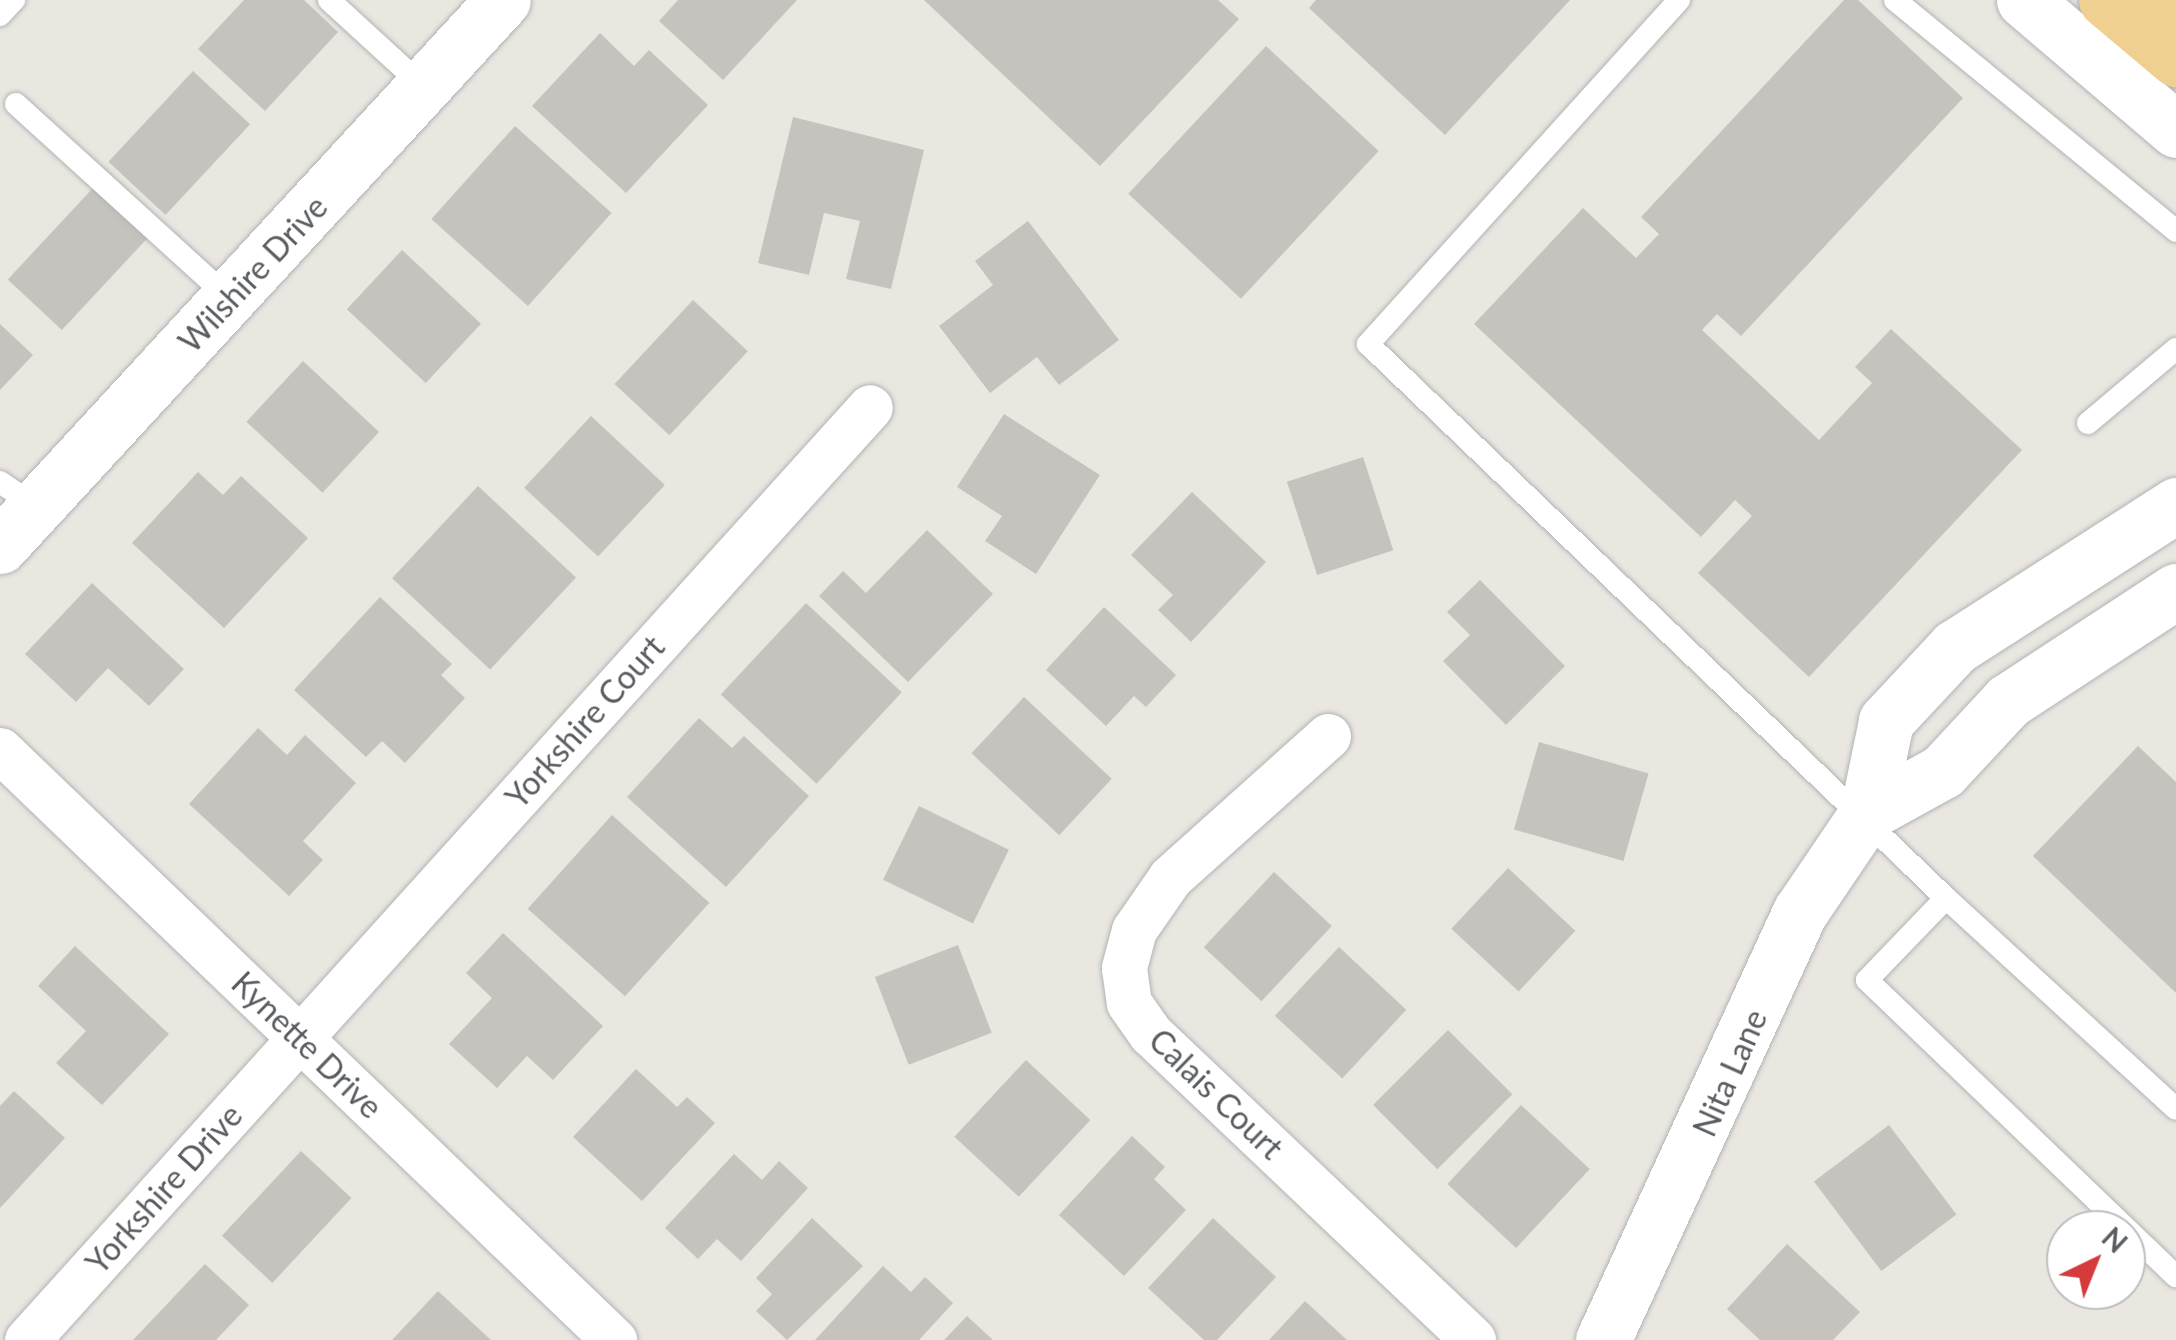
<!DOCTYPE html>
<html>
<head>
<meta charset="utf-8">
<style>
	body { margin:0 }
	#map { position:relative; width:2176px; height:1340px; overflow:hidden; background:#eae7e0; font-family:Lato,sans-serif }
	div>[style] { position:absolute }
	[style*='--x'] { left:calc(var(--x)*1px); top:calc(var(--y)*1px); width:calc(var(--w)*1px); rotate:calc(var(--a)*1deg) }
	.building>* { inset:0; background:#c6c2be; transform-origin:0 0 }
	.roads { filter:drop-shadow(0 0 2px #b1b3b7) drop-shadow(0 0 2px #b1b3b7) }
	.service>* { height:22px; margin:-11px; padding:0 11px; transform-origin:11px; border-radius:11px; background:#fff }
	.minor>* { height:45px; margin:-22.5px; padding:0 22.5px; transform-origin:22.5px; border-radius:22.5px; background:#fff }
	.tertiary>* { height:55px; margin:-27.5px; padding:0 27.5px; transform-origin:27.5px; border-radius:27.5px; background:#fff }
	.secondary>* { height:55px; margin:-27.5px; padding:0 27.5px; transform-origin:27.5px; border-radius:27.5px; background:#fff }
	.motorway>* { height:55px; margin:-27.5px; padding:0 27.5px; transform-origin:27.5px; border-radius:27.5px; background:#f0d091 }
	span { translate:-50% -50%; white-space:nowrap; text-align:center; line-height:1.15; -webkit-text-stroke:10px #fff; paint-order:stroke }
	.street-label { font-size:32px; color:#595c60 }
	.north { position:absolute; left:2046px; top:1210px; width:100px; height:100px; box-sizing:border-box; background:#fff; border:2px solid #bdbebf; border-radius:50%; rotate:43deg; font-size:28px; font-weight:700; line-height:40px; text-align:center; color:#595c60 }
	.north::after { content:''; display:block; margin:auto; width:35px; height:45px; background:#d53b3c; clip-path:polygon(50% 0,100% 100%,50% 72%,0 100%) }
</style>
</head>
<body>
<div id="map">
	<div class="building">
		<i style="clip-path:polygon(244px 0,304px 0,338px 32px,265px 111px,198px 49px)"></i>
		<i style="clip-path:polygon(678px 0,797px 0,723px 80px,659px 21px)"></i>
		<i style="clip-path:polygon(924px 0,1218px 0,1239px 19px,1100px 166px)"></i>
		<i style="clip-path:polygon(1316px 0,1570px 0,1445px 135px,1309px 8px)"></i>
		<i style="clip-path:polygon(1844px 0,1858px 0,1963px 98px,1741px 336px,1717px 314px,1702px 330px,1819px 440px,1872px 383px,1855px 367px,1891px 329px,2022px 450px,1809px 677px,1698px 573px,1752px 516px,1735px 500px,1701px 537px,1474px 324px,1583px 208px,1636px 258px,1659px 234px,1641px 217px)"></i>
		<i style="clip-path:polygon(600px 33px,634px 66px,649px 50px,708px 105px,626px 193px,532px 106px)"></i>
		<i style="left:1266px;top:46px;width:154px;height:202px;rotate:43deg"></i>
		<i style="left:193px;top:71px;width:78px;height:124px;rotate:43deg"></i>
		<i style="clip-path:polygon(793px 117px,924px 150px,891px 289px,846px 279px,860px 221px,824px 213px,809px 275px,758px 263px)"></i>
		<i style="left:515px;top:126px;width:130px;height:125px;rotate:42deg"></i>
		<i style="left:93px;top:188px;width:74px;height:125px;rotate:43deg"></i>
		<i style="clip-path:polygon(1028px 221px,1119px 340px,1059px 385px,1037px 357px,990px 393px,939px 326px,993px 285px,975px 261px)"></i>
		<i style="left:402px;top:250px;width:108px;height:81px;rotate:43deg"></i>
		<i style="left:693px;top:300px;width:75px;height:115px;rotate:43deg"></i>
		<i style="clip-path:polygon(0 324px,33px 355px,0 390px)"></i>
		<i style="left:303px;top:361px;width:104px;height:83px;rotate:43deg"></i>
		<i style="clip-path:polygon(1004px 414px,1100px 475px,1036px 574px,985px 541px,1002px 516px,957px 487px)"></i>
		<i style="left:591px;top:416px;width:101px;height:98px;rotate:43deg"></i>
		<i style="left:1363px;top:457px;width:98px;height:80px;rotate:72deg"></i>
		<i style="clip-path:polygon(198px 472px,223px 495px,241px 476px,308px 538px,224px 628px,132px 543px)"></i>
		<i style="left:478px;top:486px;width:134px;height:126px;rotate:43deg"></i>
		<i style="clip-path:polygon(1192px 492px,1266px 562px,1191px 642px,1158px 610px,1173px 595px,1131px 555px)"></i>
		<i style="clip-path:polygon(927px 530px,993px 594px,908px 682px,819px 596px,843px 571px,866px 593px)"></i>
		<i style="clip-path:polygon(1480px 580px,1565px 666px,1506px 725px,1443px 661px,1470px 635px,1447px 612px)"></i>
		<i style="clip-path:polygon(92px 583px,184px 669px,149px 706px,108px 668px,76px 702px,25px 654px)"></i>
		<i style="clip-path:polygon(380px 597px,452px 664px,441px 675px,465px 698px,405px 763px,382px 741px,366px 757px,294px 690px)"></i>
		<i style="left:806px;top:603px;width:131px;height:125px;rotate:43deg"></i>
		<i style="clip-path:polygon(1104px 607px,1176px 675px,1146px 707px,1134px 696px,1106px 726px,1046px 670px)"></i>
		<i style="left:1024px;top:697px;width:120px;height:77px;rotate:43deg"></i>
		<i style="clip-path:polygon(699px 718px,732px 748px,744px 736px,809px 796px,726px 887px,627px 797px)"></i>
		<i style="clip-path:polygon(258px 728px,287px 755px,305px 735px,356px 783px,303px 841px,323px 860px,289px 896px,189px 804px)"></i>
		<i style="left:1539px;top:742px;width:114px;height:91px;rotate:16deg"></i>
		<i style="clip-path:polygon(2138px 746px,2176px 782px,2176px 993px,2033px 856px)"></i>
		<i style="left:919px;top:806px;width:100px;height:82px;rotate:26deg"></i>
		<i style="left:612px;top:815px;width:131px;height:126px;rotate:42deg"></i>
		<i style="left:1508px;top:868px;width:92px;height:83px;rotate:43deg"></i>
		<i style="left:1274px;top:872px;width:79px;height:103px;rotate:43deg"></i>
		<i style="clip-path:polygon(503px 933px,603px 1026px,553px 1080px,527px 1056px,497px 1088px,449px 1044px,492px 998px,466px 973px)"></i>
		<i style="left:958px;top:945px;width:94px;height:89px;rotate:69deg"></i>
		<i style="clip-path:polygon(75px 946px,169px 1034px,102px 1105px,56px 1063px,86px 1031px,38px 986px)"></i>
		<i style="left:1339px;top:947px;width:92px;height:94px;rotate:43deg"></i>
		<i style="left:1448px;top:1030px;width:91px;height:106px;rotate:45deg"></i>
		<i style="left:1026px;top:1060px;width:88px;height:105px;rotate:43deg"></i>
		<i style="clip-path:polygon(636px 1069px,677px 1107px,687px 1097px,715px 1123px,642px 1201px,573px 1137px)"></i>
		<i style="clip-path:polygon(14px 1091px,65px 1138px,0 1208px,0 1106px)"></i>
		<i style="left:1521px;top:1105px;width:94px;height:108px;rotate:43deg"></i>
		<i style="left:1889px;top:1125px;width:112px;height:94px;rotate:53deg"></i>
		<i style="clip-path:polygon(1132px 1136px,1165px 1167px,1154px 1179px,1186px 1210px,1124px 1276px,1059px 1215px)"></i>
		<i style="left:301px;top:1151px;width:69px;height:116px;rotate:43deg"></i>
		<i style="clip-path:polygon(734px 1154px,762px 1180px,779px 1161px,808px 1188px,741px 1261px,717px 1239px,698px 1259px,665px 1228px)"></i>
		<i style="clip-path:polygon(812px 1218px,863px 1266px,787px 1340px,756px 1311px,772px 1294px,756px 1278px)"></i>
		<i style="clip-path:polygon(1213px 1218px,1276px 1277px,1217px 1340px,1204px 1340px,1148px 1288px)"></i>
		<i style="clip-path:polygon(1787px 1244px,1860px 1312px,1833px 1340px,1760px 1340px,1727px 1309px)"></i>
		<i style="clip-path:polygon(205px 1264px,249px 1305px,216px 1340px,133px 1340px)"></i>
		<i style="clip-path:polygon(883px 1266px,911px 1292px,925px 1277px,953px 1303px,919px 1340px,815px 1340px)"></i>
		<i style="clip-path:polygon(438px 1291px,491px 1340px,392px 1340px)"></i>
		<i style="clip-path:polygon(1305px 1301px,1347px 1340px,1269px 1340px)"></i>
		<i style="clip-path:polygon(967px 1316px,993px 1340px,944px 1340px)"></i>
	</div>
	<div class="roads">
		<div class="service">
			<i style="--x:329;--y:0;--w:129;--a:42.5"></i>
			<i style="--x:1679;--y:0;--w:464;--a:132.1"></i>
			<i style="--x:1368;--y:344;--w:801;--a:43.79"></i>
			<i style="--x:1946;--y:898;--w:114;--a:133.9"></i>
			<i style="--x:1867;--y:980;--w:428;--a:43.8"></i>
			<i style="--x:1895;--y:0;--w:364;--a:39.4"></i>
			<i style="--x:0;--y:15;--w:21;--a:-47"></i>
			<i style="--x:16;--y:104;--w:290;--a:42.3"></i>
			<i style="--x:2088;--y:423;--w:115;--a:-40.1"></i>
			<i style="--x:0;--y:482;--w:45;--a:34"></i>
			<i style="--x:1946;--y:898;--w:312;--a:42.5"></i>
		</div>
		<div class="minor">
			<i style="--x:1328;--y:736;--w:212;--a:138.1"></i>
			<i style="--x:1170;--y:878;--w:63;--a:124.7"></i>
			<i style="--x:1134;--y:930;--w:39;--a:105"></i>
			<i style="--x:1124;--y:968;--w:35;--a:82"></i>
			<i style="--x:1129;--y:1003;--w:38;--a:55"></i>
			<i style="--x:1151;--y:1034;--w:444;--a:43.5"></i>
			<i style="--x:0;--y:750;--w:852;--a:43.86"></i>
			<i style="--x:27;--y:1340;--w:1257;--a:-47.9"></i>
		</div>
		<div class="tertiary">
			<i style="--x:0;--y:546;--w:742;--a:-47.35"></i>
			<i style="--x:1867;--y:813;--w:87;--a:-28.9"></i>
			<i style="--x:1943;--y:771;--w:96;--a:-47.1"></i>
			<i style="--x:2008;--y:701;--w:201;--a:-33.2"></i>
			<i style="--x:1603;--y:1340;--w:471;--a:-65.3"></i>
			<i style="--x:1800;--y:912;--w:120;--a:-55.9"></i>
			<i style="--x:1867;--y:813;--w:94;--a:-78.3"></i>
			<i style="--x:1886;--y:721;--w:101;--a:-47"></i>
			<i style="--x:1955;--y:647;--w:263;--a:-32.7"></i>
		</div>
		<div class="secondary">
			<i style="--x:2024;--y:0;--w:200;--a:40.5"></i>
		</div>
		<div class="motorway">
			<i style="--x:2106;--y:0;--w:92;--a:40.1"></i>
			<i style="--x:2173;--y:0;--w:4;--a:45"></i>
		</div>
	</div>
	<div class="street-label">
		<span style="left:253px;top:274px;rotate:-47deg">Wilshire Drive</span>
		<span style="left:585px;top:722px;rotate:-48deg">Yorkshire Court</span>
		<span style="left:307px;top:1045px;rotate:44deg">Kynette Drive</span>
		<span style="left:1730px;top:1073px;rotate:-66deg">Nita Lane</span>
		<span style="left:1216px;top:1094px;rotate:44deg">Calais Court</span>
		<span style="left:164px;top:1189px;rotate:-48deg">Yorkshire Drive</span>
	</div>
	<div class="north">N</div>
</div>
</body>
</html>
